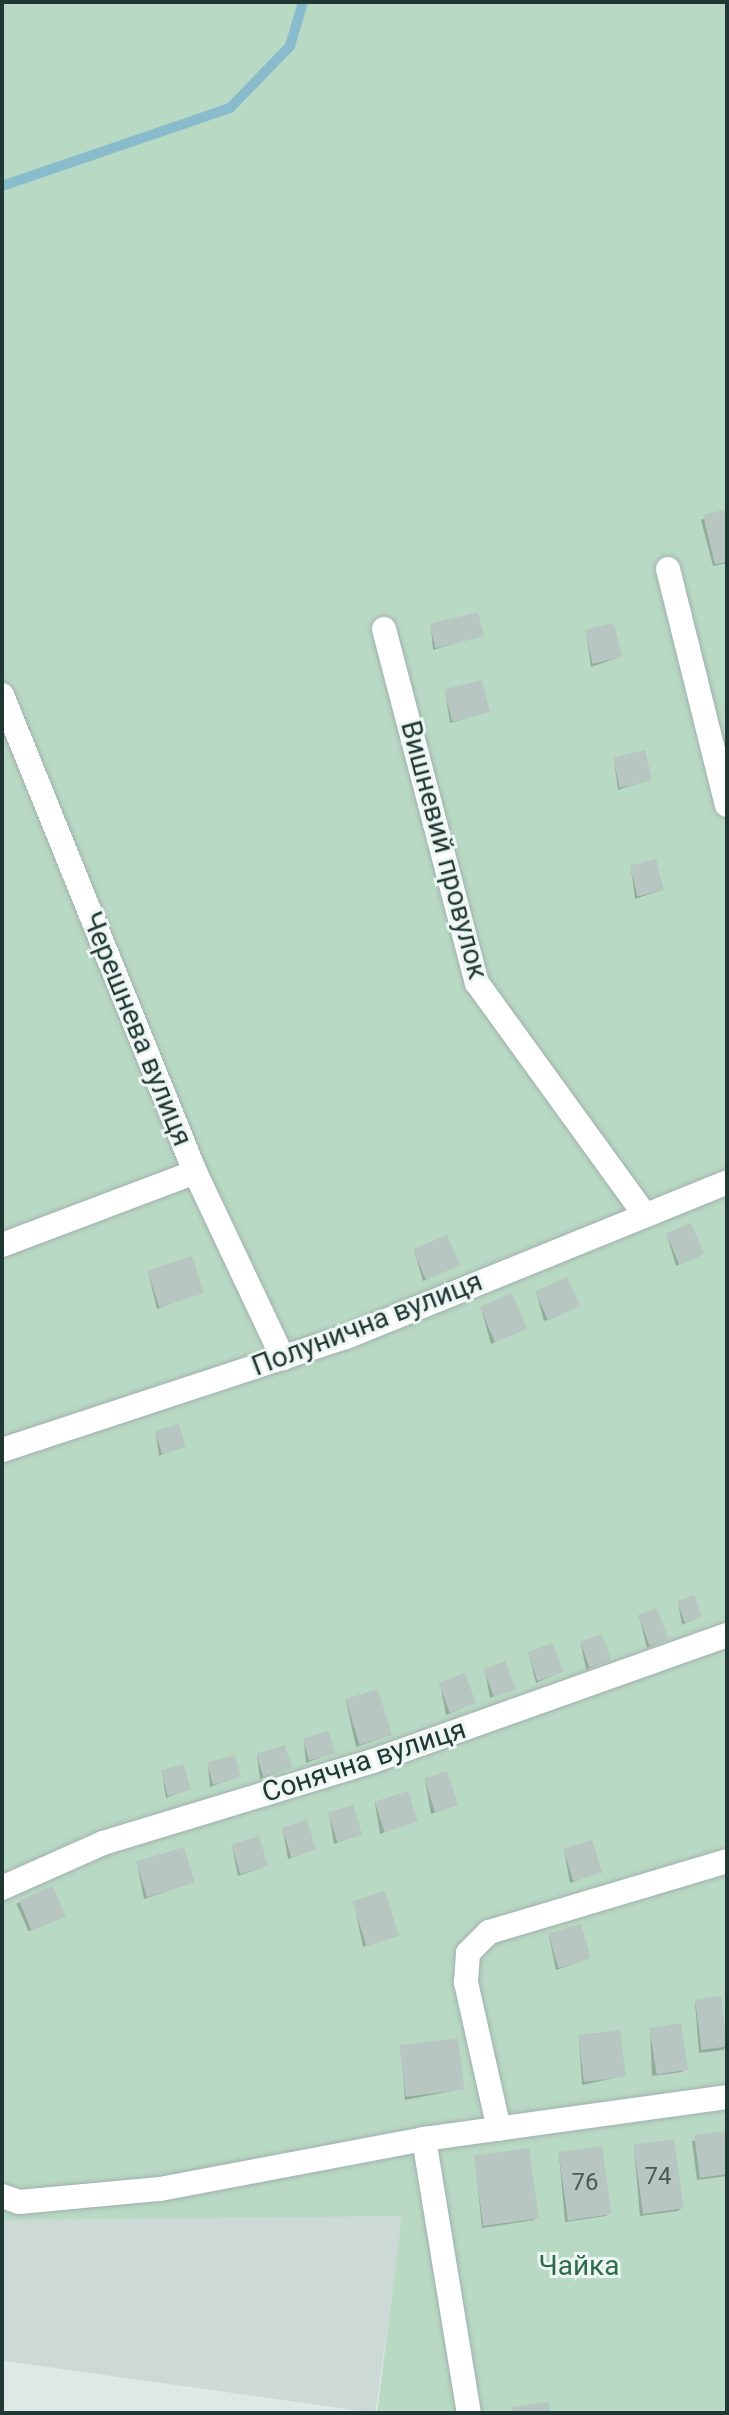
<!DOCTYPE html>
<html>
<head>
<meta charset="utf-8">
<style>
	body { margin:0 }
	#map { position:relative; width:729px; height:2415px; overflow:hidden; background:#dee9e5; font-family:Roboto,sans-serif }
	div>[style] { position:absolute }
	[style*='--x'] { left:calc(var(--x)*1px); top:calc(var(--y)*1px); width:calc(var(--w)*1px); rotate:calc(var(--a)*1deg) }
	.built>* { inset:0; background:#ccd9d4; transform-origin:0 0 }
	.green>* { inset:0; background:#b8d9c4 }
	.shadow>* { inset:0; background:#0003; transform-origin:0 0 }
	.stream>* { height:10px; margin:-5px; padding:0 5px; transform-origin:5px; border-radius:5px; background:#8bc }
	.building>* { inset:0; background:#b7c6c1; transform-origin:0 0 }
	.roads { filter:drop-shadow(0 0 2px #a1b0ac) drop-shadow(0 0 2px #a1b0ac) }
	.minor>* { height:24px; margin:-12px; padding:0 12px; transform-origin:12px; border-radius:12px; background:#fff }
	span { translate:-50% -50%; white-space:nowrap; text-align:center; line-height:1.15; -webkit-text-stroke:6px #eef6f3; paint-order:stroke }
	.number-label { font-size:24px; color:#465c57 }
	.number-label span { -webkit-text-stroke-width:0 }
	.street-label { font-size:28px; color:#203834 }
	.park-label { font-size:28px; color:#2d6c4b }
	.frame { position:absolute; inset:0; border:4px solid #203834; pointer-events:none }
</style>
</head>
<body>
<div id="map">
	<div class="built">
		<i style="left:403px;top:2216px;width:199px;height:401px;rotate:98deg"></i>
	</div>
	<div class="green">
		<i style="clip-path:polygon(2px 2px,727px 2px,727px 2413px,377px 2413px,402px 2216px,2px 2220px)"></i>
	</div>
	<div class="shadow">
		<i style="clip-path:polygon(727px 511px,727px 563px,713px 566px,701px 520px)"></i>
		<i style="clip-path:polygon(431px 626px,482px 635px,433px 650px)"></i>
		<i style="clip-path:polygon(586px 632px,620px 657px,591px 667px)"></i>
		<i style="clip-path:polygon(445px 691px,488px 711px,450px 723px)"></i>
		<i style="clip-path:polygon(614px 760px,650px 779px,618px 790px)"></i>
		<i style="clip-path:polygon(631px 868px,662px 890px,635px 899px)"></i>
		<i style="clip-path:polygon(667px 1235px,702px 1253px,676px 1266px)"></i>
		<i style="clip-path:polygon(414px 1250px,458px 1265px,423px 1281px)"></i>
		<i style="clip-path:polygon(148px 1272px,201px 1292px,157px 1309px)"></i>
		<i style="clip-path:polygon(536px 1292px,577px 1306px,544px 1321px)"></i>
		<i style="clip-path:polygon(481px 1308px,525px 1328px,491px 1344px)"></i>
		<i style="clip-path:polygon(156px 1434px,184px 1446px,159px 1456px)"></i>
		<i style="clip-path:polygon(678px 1602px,700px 1616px,682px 1625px)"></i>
		<i style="clip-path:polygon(639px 1616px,666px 1639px,647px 1648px)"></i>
		<i style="clip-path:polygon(581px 1644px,609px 1660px,586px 1670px)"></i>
		<i style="clip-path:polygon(529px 1654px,561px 1672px,536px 1683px)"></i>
		<i style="clip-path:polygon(485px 1671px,513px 1688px,490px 1698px)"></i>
		<i style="clip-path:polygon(440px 1684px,474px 1703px,446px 1715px)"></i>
		<i style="clip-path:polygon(346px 1701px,390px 1735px,356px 1747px)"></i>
		<i style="clip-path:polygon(304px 1741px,333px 1752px,306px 1763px)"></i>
		<i style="clip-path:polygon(257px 1756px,289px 1768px,260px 1779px)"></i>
		<i style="clip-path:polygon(208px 1766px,239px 1776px,210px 1787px)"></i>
		<i style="clip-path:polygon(162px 1773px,189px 1789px,166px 1798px)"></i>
		<i style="clip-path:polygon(425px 1780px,455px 1804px,431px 1814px)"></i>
		<i style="clip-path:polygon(375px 1803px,415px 1820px,380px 1834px)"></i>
		<i style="clip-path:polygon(329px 1814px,360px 1834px,334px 1844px)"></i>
		<i style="clip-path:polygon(283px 1830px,314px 1849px,288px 1859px)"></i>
		<i style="clip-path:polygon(232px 1846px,266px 1866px,238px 1876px)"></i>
		<i style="clip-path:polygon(564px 1850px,599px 1872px,570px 1883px)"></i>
		<i style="clip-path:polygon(137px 1863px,193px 1882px,144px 1899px)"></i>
		<i style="left:52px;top:1888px;width:30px;height:39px;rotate:66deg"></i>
		<i style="clip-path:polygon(354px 1902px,397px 1935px,363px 1947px)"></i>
		<i style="clip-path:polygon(549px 1936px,589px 1958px,556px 1970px)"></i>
		<i style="clip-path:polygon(695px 2002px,726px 2047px,723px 2050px,699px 2053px)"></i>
		<i style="clip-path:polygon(650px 2030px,686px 2069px,682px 2072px,652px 2076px)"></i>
		<i style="clip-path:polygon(579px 2037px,624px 2076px,582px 2085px)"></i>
		<i style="clip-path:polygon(401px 2048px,462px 2089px,405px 2100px)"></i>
		<i style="clip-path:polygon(727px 2133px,727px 2176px,697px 2180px,692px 2141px)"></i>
		<i style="clip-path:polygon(634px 2147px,681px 2208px,678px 2211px,640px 2216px)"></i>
		<i style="clip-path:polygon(559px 2154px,610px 2213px,606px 2216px,565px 2222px)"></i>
		<i style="clip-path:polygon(475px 2158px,537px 2217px,534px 2220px,482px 2228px)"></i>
	</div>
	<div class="stream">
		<i style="--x:2;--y:186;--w:241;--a:-18.9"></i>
		<i style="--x:230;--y:108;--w:86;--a:-45.9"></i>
		<i style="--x:290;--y:46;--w:46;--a:-73.5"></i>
	</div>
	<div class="building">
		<i style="clip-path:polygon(727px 509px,727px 562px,715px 564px,703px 515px)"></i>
		<i style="left:478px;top:612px;width:25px;height:50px;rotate:76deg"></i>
		<i style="left:614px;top:623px;width:35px;height:30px;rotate:77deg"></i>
		<i style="left:482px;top:680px;width:33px;height:39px;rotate:76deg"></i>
		<i style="left:645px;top:750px;width:31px;height:33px;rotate:77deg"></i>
		<i style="left:656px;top:859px;width:32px;height:27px;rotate:76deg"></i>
		<i style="left:691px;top:1223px;width:34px;height:27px;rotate:67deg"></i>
		<i style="left:447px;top:1235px;width:33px;height:37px;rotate:67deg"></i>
		<i style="left:192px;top:1256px;width:39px;height:47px;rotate:72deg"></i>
		<i style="left:567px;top:1277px;width:32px;height:35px;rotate:66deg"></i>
		<i style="left:512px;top:1293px;width:39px;height:35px;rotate:67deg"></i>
		<i style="left:179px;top:1424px;width:24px;height:25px;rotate:73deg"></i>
		<i style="left:694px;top:1595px;width:23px;height:18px;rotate:70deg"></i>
		<i style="left:657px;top:1608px;width:33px;height:20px;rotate:70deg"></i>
		<i style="left:602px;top:1634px;width:28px;height:23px;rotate:71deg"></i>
		<i style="left:553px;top:1643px;width:31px;height:27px;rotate:71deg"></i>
		<i style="left:505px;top:1661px;width:30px;height:23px;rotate:69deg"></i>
		<i style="left:465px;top:1673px;width:32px;height:28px;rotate:70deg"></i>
		<i style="left:378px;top:1689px;width:48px;height:34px;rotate:73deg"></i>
		<i style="left:329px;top:1731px;width:23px;height:27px;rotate:75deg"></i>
		<i style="left:285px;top:1745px;width:24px;height:30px;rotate:73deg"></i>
		<i style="left:235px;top:1755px;width:23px;height:29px;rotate:75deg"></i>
		<i style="left:184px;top:1764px;width:27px;height:24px;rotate:75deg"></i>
		<i style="left:447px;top:1771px;width:36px;height:24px;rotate:72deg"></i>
		<i style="left:408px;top:1791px;width:32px;height:35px;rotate:72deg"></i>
		<i style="left:353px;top:1805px;width:31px;height:26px;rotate:73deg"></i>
		<i style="left:307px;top:1820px;width:31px;height:26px;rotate:73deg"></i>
		<i style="left:259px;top:1836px;width:31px;height:29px;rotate:73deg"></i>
		<i style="left:592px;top:1840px;width:34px;height:30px;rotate:73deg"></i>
		<i style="left:184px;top:1847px;width:37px;height:50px;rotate:73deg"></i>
		<i style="left:53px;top:1886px;width:33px;height:37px;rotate:67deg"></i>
		<i style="left:385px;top:1891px;width:47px;height:34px;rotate:73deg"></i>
		<i style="left:581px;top:1924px;width:36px;height:34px;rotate:74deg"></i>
		<i style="left:721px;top:1996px;width:51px;height:26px;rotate:83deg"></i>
		<i style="left:681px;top:2023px;width:47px;height:32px;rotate:81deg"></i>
		<i style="left:620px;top:2030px;width:47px;height:42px;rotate:83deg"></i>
		<i style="left:458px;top:2038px;width:52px;height:59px;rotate:83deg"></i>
		<i style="clip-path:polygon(727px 2131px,727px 2174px,700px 2178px,694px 2135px)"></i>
		<i style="left:674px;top:2139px;width:70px;height:41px;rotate:82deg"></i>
		<i style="left:602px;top:2146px;width:69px;height:44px;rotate:82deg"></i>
		<i style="left:529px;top:2148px;width:71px;height:56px;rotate:82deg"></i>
		<i style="clip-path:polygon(549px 2402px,550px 2413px,513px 2413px,512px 2407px)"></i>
	</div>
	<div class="roads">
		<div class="minor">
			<i style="--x:668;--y:569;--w:243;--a:76"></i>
			<i style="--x:384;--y:629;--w:366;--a:75.3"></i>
			<i style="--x:477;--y:983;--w:285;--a:54.1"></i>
			<i style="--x:2;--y:695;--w:515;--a:67.97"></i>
			<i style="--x:195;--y:1172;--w:206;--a:64.7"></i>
			<i style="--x:2;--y:1245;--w:206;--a:-20.7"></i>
			<i style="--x:2;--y:1450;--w:362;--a:-18.2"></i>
			<i style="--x:346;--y:1337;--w:411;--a:-22.1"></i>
			<i style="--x:2;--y:1888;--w:111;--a:-24"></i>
			<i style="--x:103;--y:1843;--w:282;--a:-16.9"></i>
			<i style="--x:373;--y:1761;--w:376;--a:-19.6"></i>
			<i style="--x:499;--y:2129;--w:151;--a:-102.7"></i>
			<i style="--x:466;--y:1982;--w:29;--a:-86"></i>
			<i style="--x:468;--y:1953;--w:30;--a:-45"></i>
			<i style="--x:489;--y:1932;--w:248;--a:-16.6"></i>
			<i style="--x:424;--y:2139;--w:278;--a:80.7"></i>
			<i style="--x:2;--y:2196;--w:18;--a:19"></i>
			<i style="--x:19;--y:2202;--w:142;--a:-5.3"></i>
			<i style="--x:160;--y:2189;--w:269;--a:-10.7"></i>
			<i style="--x:424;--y:2139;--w:306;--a:-7.9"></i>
		</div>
	</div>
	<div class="number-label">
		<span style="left:658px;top:2177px">74</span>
		<span style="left:585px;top:2183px">76</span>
	</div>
	<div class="street-label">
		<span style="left:444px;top:850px;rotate:75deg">Вишневий провулок</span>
		<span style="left:137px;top:1029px;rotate:68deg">Черешнева вулиця</span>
		<span style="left:367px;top:1324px;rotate:-21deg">Полунична вулиця</span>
		<span style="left:364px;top:1761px;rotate:-18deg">Сонячна вулиця</span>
	</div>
	<div class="park-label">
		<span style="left:579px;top:2266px">Чайка</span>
	</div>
	<div class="frame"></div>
</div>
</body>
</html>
